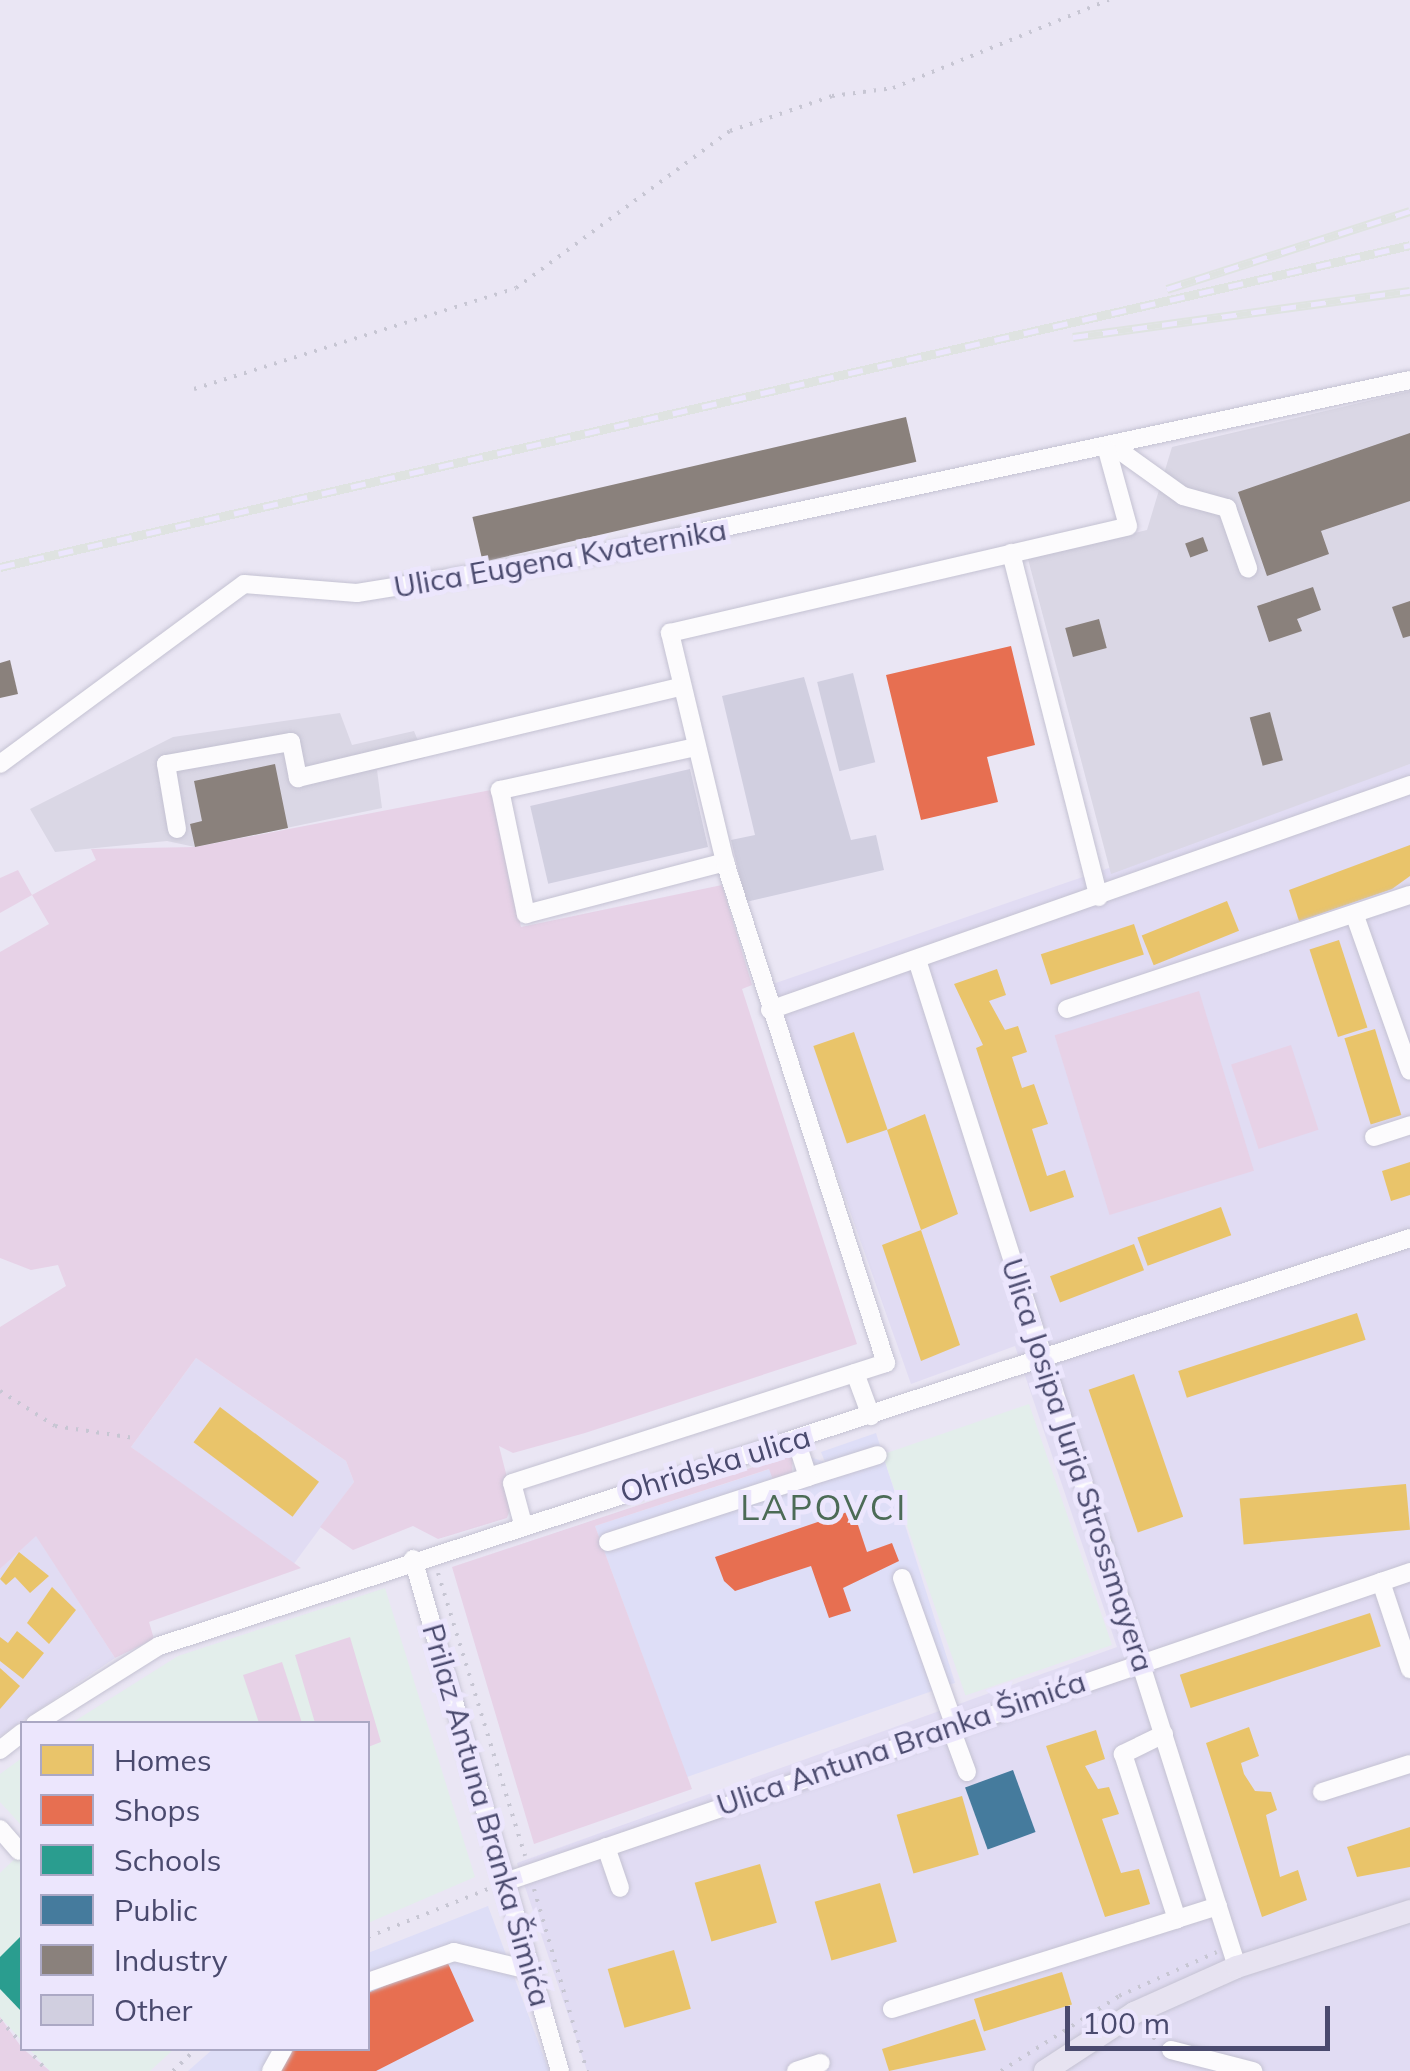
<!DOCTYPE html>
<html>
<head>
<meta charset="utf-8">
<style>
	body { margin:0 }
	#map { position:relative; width:1410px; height:2071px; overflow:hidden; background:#eae6f4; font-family:Mulish,sans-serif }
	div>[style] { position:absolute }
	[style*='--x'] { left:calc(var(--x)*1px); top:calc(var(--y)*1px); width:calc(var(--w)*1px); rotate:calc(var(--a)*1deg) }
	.residential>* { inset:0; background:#e1dcf3 }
	.commercial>* { inset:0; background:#dedef7 }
	.industrial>* { inset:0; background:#dad7e5 }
	.education>* { inset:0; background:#e3eeeb; transform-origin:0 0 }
	.green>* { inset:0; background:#e7d2e7; transform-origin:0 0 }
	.homes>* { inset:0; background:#e9c46a; transform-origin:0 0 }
	.shops>* { inset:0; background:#e76f51 }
	.schools>* { inset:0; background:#2a9d8f }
	.public>* { inset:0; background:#457b9d; transform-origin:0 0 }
	.industry>* { inset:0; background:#8a817c; transform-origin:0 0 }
	.building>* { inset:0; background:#d1cfe0; transform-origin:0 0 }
	.path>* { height:4px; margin-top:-2px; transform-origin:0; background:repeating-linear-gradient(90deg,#c7c6d3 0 2.5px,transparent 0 10.5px) }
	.roads { filter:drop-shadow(0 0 2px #c4c2d2) drop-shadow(0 0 2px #c4c2d2) }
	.minor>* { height:18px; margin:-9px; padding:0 9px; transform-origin:9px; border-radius:9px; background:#fcfbfd }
	.major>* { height:22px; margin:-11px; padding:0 11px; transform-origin:11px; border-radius:11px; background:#e7e3f1 }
	.rail>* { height:9px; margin-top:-4.5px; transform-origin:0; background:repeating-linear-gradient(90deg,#ece6fd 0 15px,#dfe3e1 0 30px); box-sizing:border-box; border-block:2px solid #dfe3e1 }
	span { translate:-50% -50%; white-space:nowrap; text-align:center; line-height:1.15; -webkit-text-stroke:10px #ece6fd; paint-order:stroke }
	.street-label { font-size:30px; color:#4a4a6e }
	.quarter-label { font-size:35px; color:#4c6b56; letter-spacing:2.5px }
	.legend { position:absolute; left:20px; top:1721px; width:350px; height:330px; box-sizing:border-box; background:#ece6fd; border:2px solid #aba8c4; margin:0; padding:12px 18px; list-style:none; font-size:30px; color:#4a4a6e }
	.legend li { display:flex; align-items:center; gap:20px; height:50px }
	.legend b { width:50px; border:2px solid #aba8c4 }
	.scale { position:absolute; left:1065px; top:2006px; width:265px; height:45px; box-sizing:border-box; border:5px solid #4a4a6e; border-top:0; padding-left:12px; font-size:30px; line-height:35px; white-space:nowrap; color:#4a4a6e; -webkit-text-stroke:8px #ece6fd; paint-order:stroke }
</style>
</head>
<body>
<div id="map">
	<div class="residential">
		<i style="clip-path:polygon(1410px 764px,1410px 2071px,587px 2071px,517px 1863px,1117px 1647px,1015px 1346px,911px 1384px,770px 985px)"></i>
		<i style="clip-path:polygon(196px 1358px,346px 1461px,354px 1482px,293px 1565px,131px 1447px)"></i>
		<i style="clip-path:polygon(36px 1535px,115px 1658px,0 1736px,0 1569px)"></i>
	</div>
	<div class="commercial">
		<i style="clip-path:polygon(876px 1433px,955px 1683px,687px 1777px,595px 1526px,770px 1469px,792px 1474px,807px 1456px,825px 1462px,821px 1452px)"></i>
		<i style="clip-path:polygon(488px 1906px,549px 2071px,188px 2071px,213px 2049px,368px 2048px,368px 1953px)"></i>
	</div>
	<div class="industrial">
		<i style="clip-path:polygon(1410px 391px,1410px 764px,1111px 874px,1028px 559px,1147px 530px,1172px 447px)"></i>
		<i style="clip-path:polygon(340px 713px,352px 745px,414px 731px,425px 758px,377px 770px,382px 808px,195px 847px,167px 841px,55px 852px,30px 809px,173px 737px)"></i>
	</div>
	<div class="education">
		<i style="left:1029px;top:1404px;width:255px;height:155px;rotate:71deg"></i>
		<i style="clip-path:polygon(385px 1588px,475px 1877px,368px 1923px,368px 1724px,70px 1724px,178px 1656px)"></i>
		<i style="clip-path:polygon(22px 1758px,22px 1826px,0 1802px,0 1774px)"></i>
		<i style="clip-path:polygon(22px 1852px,22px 2041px,0 2017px,0 1873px)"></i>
		<i style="clip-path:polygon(29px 2049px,174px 2049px,150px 2071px,50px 2071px)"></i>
	</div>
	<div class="green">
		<i style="clip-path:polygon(491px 790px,521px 927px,722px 885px,752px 985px,742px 989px,857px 1344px,585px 1433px,513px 1453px,499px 1446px,513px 1501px,507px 1518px,438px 1539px,413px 1526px,353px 1550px,320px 1527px,354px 1482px,346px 1461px,196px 1358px,131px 1447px,301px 1568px,149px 1622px,154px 1639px,115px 1658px,36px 1536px,0 1569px,0 1327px,66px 1286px,58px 1265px,31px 1270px,0 1258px,0 952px,49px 924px,32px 895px,0 913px,0 878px,18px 870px,32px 895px,96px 860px,91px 849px,195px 847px)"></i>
		<i style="left:1199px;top:991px;width:188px;height:151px;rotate:73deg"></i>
		<i style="left:1291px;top:1045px;width:89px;height:63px;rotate:72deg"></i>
		<i style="clip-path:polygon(793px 1454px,792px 1474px,773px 1480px,769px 1469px,595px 1526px,692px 1789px,534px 1844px,452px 1567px)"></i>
		<i style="clip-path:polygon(350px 1637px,381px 1742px,368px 1747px,368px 1724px,315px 1723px,295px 1655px)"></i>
		<i style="clip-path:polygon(282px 1662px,302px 1723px,259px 1723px,243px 1675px)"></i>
		<i style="clip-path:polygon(0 2017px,22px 2048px,50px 2071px,0 2071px)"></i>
	</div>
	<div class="homes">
		<i style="clip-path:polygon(1410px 845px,1410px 876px,1392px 889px,1299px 921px,1289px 890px)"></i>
		<i style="left:1227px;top:901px;width:32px;height:92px;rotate:68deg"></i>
		<i style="left:1134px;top:924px;width:32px;height:98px;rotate:72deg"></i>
		<i style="left:1339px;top:940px;width:92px;height:31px;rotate:72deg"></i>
		<i style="clip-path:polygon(997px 969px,1006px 995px,989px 1001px,1005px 1030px,1018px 1026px,1027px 1052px,1012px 1057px,1022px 1088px,1034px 1084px,1048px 1124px,1032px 1129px,1047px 1176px,1065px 1170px,1074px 1197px,1030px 1212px,976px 1048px,983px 1045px,954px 984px)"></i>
		<i style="left:1375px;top:1029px;width:90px;height:32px;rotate:73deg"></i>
		<i style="left:854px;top:1032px;width:103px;height:43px;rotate:71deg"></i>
		<i style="clip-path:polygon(925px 1114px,958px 1214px,921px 1230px,960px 1345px,921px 1361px,882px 1245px,921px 1230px,887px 1130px)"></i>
		<i style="clip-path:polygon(1410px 1162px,1410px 1195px,1391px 1201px,1382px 1171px)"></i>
		<i style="left:1221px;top:1207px;width:30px;height:89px;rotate:70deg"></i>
		<i style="left:1134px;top:1244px;width:28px;height:90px;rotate:69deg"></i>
		<i style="left:1357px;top:1313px;width:28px;height:188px;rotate:72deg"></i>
		<i style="left:1134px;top:1374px;width:151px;height:48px;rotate:71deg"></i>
		<i style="left:220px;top:1407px;width:124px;height:44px;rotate:37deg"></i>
		<i style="left:1406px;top:1484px;width:46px;height:167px;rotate:85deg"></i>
		<i style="clip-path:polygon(19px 1552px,49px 1576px,30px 1593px,15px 1577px,6px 1585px,0 1579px)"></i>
		<i style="clip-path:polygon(52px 1587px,76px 1610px,49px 1644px,27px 1623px)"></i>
		<i style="left:1370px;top:1613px;width:35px;height:200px;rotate:72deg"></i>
		<i style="clip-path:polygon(17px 1631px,44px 1653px,23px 1679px,0 1661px,0 1637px,8px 1643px)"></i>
		<i style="clip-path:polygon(0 1668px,20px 1686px,0 1709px)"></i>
		<i style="clip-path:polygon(1249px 1727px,1259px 1756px,1241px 1763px,1244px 1774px,1255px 1791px,1271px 1792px,1277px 1810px,1266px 1815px,1280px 1877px,1298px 1870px,1307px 1900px,1262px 1917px,1206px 1743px)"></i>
		<i style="clip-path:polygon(1096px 1730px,1105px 1759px,1085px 1766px,1098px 1789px,1109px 1787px,1119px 1814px,1102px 1819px,1121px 1873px,1139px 1869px,1150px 1904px,1105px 1917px,1046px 1746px)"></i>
		<i style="left:962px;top:1796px;width:61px;height:68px;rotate:74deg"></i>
		<i style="clip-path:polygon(1410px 1827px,1410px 1867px,1357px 1877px,1347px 1847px)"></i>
		<i style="left:760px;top:1864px;width:61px;height:68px;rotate:74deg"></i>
		<i style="left:880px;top:1883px;width:61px;height:68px;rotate:74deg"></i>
		<i style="left:674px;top:1950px;width:61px;height:69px;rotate:74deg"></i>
		<i style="left:1062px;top:1972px;width:34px;height:92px;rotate:73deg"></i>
		<i style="clip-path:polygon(975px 2019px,986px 2050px,889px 2071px,882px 2049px)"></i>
	</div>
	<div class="shops">
		<i style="clip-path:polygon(1011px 646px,1035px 745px,987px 757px,998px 802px,921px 820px,886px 675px)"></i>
		<i style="clip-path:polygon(853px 1510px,867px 1552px,892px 1543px,899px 1561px,843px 1588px,851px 1611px,829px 1618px,811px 1566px,735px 1591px,724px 1581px,715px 1557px)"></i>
		<i style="clip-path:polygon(446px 1959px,474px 2021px,376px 2071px,279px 2071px,291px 2048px,368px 2048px,368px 1993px)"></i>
	</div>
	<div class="schools">
		<i style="clip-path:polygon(22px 1935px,22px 2012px,0 1989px,0 1957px)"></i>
	</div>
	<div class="public">
		<i style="left:1013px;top:1770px;width:66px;height:51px;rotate:70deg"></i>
	</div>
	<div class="industry">
		<i style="left:906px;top:417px;width:46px;height:445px;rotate:77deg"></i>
		<i style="clip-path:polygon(1410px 433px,1410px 501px,1321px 531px,1329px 554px,1267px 576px,1238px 492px)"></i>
		<i style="left:1203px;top:537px;width:15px;height:19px;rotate:70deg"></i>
		<i style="clip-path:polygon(1313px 587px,1321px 610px,1297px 619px,1302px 631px,1269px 642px,1257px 606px)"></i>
		<i style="clip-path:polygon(1410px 601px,1410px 636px,1403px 638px,1392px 607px)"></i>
		<i style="left:1099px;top:619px;width:30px;height:35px;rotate:75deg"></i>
		<i style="clip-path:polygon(10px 660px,18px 694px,0 698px,0 663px)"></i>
		<i style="left:1270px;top:712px;width:50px;height:21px;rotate:75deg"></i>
		<i style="clip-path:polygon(275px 764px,288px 828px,195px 847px,190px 824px,202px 821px,194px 781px)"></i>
	</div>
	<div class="building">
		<i style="left:853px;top:673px;width:92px;height:37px;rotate:76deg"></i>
		<i style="clip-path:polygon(804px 677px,851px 840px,876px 835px,884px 870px,746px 902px,731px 840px,755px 835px,722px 696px)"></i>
		<i style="left:690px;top:769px;width:80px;height:164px;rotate:77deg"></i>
	</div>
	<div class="path">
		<i style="--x:194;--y:389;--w:337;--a:-17.4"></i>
		<i style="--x:516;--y:288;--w:265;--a:-36.3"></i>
		<i style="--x:730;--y:131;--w:108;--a:-18.9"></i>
		<i style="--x:832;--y:96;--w:62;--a:-7.5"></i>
		<i style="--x:893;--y:88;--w:233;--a:-22.2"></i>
		<i style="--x:0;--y:1391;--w:65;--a:32.5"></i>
		<i style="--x:55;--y:1426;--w:80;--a:8.6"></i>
		<i style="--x:438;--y:1573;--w:296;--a:72.9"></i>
		<i style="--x:534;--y:1889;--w:190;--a:73.8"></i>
		<i style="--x:368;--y:1937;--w:129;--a:-21.8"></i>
		<i style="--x:0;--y:2020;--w:33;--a:47"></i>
		<i style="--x:1147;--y:2029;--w:18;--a:52"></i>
		<i style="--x:27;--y:2048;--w:30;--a:49"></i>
		<i style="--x:173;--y:2071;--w:33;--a:-44"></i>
		<i style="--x:1001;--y:2071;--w:140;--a:-32.4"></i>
		<i style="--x:1119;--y:1996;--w:107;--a:-24.2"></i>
	</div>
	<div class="roads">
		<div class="minor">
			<i style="--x:1116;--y:448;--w:82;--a:35.6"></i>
			<i style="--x:1183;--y:496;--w:46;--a:15.3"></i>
			<i style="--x:1227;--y:508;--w:64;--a:70.7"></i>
			<i style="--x:1011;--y:553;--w:355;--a:75.7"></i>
			<i style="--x:696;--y:747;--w:201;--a:167.6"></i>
			<i style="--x:500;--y:790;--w:127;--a:78.2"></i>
			<i style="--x:526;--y:914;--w:206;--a:-14.6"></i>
			<i style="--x:0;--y:764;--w:303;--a:-36.4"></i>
			<i style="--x:244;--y:584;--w:113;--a:4.6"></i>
			<i style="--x:357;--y:593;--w:245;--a:-9.2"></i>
			<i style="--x:599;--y:554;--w:829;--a:-12.11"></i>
			<i style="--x:177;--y:829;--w:66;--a:-99.6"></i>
			<i style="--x:166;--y:764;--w:127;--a:-10"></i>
			<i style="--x:291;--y:742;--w:37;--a:79"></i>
			<i style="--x:298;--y:778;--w:394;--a:-13.4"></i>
			<i style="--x:1355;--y:916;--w:164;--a:70.5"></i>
			<i style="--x:918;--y:963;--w:1053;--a:72.37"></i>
			<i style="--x:1067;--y:1009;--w:361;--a:-18.4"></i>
			<i style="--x:770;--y:1010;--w:678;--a:-19.37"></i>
			<i style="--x:1374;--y:1137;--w:38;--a:-18"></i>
			<i style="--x:855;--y:1373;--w:46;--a:69.6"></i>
			<i style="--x:808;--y:1477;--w:73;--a:-17.4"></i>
			<i style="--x:523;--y:1524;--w:42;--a:-105"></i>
			<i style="--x:512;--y:1483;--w:393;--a:-17.8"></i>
			<i style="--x:886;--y:1363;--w:526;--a:-107.82"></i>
			<i style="--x:725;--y:862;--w:236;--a:-103.5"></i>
			<i style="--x:670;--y:633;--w:470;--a:-13.1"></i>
			<i style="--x:1128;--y:526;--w:79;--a:-105.4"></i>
			<i style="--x:608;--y:1542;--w:210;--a:-18"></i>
			<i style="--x:808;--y:1477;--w:40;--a:-108"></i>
			<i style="--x:413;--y:1559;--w:533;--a:73.98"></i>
			<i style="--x:902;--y:1578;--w:155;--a:70.4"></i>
			<i style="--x:1381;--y:1582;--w:92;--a:71.6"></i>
			<i style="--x:35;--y:1724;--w:146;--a:-32.2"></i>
			<i style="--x:159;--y:1646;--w:1316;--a:-18.06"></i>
			<i style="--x:950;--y:1726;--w:49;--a:69.7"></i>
			<i style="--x:1164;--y:1734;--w:46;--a:154"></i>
			<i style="--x:1123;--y:1754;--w:174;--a:71.9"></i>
			<i style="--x:1177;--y:1919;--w:43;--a:-17.6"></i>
			<i style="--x:0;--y:1750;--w:28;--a:-38"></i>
			<i style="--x:1322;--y:1792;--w:92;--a:-17.7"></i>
			<i style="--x:0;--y:1829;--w:29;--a:49"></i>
			<i style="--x:606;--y:1847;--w:43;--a:71.1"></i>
			<i style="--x:508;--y:1881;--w:953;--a:-18.91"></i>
			<i style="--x:368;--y:1982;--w:91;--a:-19.2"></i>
			<i style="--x:454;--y:1952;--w:81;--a:13.5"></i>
			<i style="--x:892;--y:2009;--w:299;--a:-17.5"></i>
			<i style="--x:1171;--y:2050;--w:85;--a:14.4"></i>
			<i style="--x:271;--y:2071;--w:26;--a:-61"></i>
			<i style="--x:796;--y:2071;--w:26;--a:-18"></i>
		</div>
		<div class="major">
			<i style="--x:1045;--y:2071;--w:106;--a:-33.1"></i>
			<i style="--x:1134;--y:2013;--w:113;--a:-24.1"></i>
			<i style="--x:1237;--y:1967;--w:182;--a:-17.9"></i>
		</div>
	</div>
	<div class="rail">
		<i style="--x:1167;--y:289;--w:255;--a:-17.8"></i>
		<i style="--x:1073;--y:337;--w:340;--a:-7.8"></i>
		<i style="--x:0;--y:567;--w:1446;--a:-12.86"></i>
	</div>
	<div class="street-label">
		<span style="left:560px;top:558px;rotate:-10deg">Ulica Eugena Kvaternika</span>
		<span style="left:715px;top:1464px;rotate:-17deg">Ohridska ulica</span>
		<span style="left:1078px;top:1465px;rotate:72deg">Ulica Josipa Jurja Strossmayera</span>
		<span style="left:901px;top:1743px;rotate:-19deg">Ulica Antuna Branka Šimića</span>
		<span style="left:487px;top:1815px;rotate:74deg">Prilaz Antuna Branka Šimića</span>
	</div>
	<div class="quarter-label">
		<span style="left:824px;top:1507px">LAPOVCI</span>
	</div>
	<ul class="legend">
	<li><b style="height:28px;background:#e9c46a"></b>Homes</li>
	<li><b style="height:28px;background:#e76f51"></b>Shops</li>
	<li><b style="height:28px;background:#2a9d8f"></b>Schools</li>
	<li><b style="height:28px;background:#457b9d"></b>Public</li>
	<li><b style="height:28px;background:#8a817c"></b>Industry</li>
	<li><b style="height:28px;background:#d1cfe0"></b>Other</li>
	</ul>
	<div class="scale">100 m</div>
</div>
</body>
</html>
